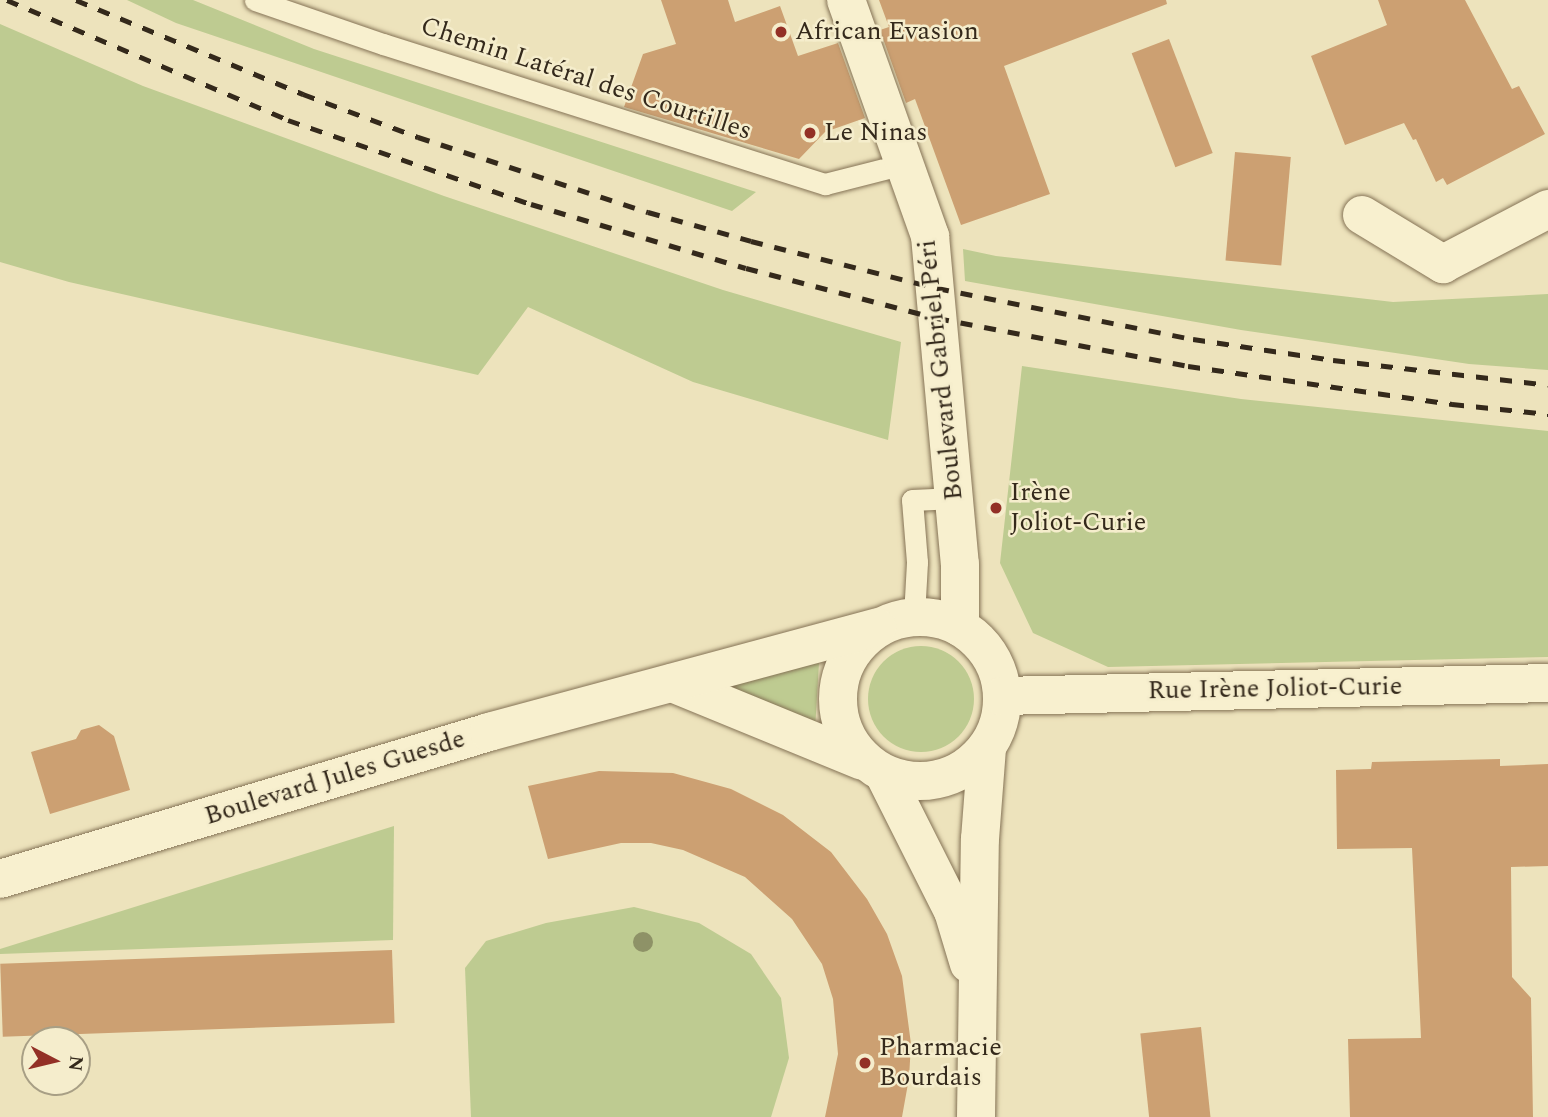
<!DOCTYPE html>
<html>
<head>
<meta charset="utf-8">
<style>
	body { margin:0 }
	#map { position:relative; width:1548px; height:1117px; overflow:hidden; background:#ede3bc; font-family:Spectral,serif }
	div>[style] { position:absolute }
	[style*='--x'] { left:calc(var(--x)*1px); top:calc(var(--y)*1px); width:calc(var(--w)*1px); rotate:calc(var(--a)*1deg) }
	.green>* { inset:0; background:#becb91 }
	.round { border-radius:50% }
	.building>* { inset:0; background:#cca072; transform-origin:0 0 }
	.roads { filter:drop-shadow(0 0 2px #857356) drop-shadow(0 0 2px #857356) }
	.service>* { height:21px; margin:-10.5px; padding:0 10.5px; transform-origin:10.5px; border-radius:10.5px; background:#f8f0cf }
	.minor>* { height:38px; margin:-19px; padding:0 19px; transform-origin:19px; border-radius:19px; background:#f8f0cf }
	.minor>.ring { margin:-19px; padding:0; box-sizing:content-box; background:none; border:38px solid #f8f0cf; border-radius:50% }
	.rail>* { height:5px; margin-top:-2.5px; transform-origin:0; background:repeating-linear-gradient(90deg,#34291b 0 12px,transparent 0 24px) }
	.trees>* { width:20px; height:20px; margin:-10px; border-radius:50%; background:#8e9267 }
	.dots>* { width:19px; height:19px; translate:-50% -50%; box-sizing:border-box; border:4px solid #f5edcc; border-radius:50% }
	span { translate:-50% -50%; white-space:nowrap; text-align:center; line-height:1.15; -webkit-text-stroke:5px #f5edcc; paint-order:stroke }
	.poi-label { font-size:26px; color:#34291b }
	.left { translate:0 -50%; text-align:left }
	.street-label { font-size:26px; color:#34291b }
	.north { position:absolute; left:21px; top:1026px; width:70px; height:70px; box-sizing:border-box; background:#f5edcc; border:2px solid #a89f85; border-radius:50%; rotate:97deg; font-size:19px; font-weight:700; line-height:28px; text-align:center; color:#34291b }
	.north::after { content:''; display:block; margin:auto; width:24px; height:32px; background:#933026; clip-path:polygon(50% 0,100% 100%,50% 72%,0 100%) }
</style>
</head>
<body>
<div id="map">
	<div class="green">
		<i style="clip-path:polygon(127px 0,193px 0,314px 49px,756px 192px,732px 211px,176px 23px)"></i>
		<i style="clip-path:polygon(0 24px,143px 86px,444px 196px,723px 290px,901px 342px,888px 440px,693px 382px,528px 307px,478px 375px,69px 282px,0 262px)"></i>
		<i style="clip-path:polygon(963px 249px,996px 256px,1393px 302px,1548px 294px,1548px 370px,1469px 364px,1241px 330px,965px 281px)"></i>
		<i style="clip-path:polygon(1022px 366px,1241px 399px,1548px 431px,1548px 657px,1108px 667px,1033px 633px,1000px 563px)"></i>
		<i class="round" style="left:868px;top:646px;width:106px;height:106px"></i>
		<i style="clip-path:polygon(819px 663px,815px 729px,718px 681px)"></i>
		<i style="clip-path:polygon(394px 826px,393px 940px,0 954px,0 949px)"></i>
		<i style="clip-path:polygon(634px 907px,699px 923px,751px 954px,781px 998px,789px 1058px,771px 1117px,471px 1117px,465px 968px,486px 941px,546px 923px)"></i>
	</div>
	<div class="building">
		<i style="clip-path:polygon(661px 0,728px 0,735px 22px,780px 6px,798px 56px,838px 43px,865px 118px,825px 132px,799px 159px,624px 107px,643px 54px,676px 44px)"></i>
		<i style="clip-path:polygon(879px 0,1166px 0,1167px 4px,1004px 66px,1050px 194px,961px 225px,915px 99px,906px 103px,880px 30px,889px 27px)"></i>
		<i style="clip-path:polygon(1378px 0,1465px 0,1512px 89px,1519px 86px,1545px 134px,1447px 185px,1443px 178px,1436px 182px,1416px 139px,1413px 140px,1404px 123px,1345px 145px,1311px 56px,1387px 25px)"></i>
		<i style="left:1169px;top:39px;width:122px;height:40px;rotate:69deg"></i>
		<i style="left:1235px;top:152px;width:56px;height:109px;rotate:5deg"></i>
		<i style="clip-path:polygon(99px 725px,114px 736px,130px 790px,50px 814px,31px 752px,76px 739px,81px 730px)"></i>
		<i style="clip-path:polygon(1500px 759px,1500px 766px,1548px 764px,1548px 866px,1511px 867px,1512px 977px,1531px 998px,1533px 1117px,1350px 1117px,1348px 1039px,1421px 1038px,1412px 848px,1337px 849px,1336px 770px,1371px 769px,1372px 762px)"></i>
		<i style="clip-path:polygon(599px 771px,673px 773px,731px 789px,783px 815px,831px 852px,867px 899px,887px 934px,902px 976px,911px 1044px,909px 1078px,902px 1117px,825px 1117px,838px 1054px,833px 999px,822px 964px,792px 919px,745px 877px,683px 850px,651px 843px,621px 843px,548px 859px,528px 786px)"></i>
		<i style="left:392px;top:950px;width:73px;height:392px;rotate:88deg"></i>
		<i style="left:1201px;top:1027px;width:91px;height:61px;rotate:84deg"></i>
	</div>
	<div class="roads">
		<div class="service">
			<i style="--x:255;--y:0;--w:135;--a:19"></i>
			<i style="--x:383;--y:44;--w:464;--a:17.6"></i>
			<i style="--x:825;--y:184;--w:81;--a:-14.2"></i>
			<i style="--x:914;--y:616;--w:54;--a:-86.8"></i>
			<i style="--x:917;--y:562;--w:62;--a:-94.6"></i>
			<i style="--x:912;--y:500;--w:43;--a:-2.7"></i>
		</div>
		<div class="minor">
			<i style="--x:846;--y:0;--w:251;--a:70.4"></i>
			<i style="--x:930;--y:236;--w:329;--a:84.8"></i>
			<i style="--x:960;--y:564;--w:63;--a:90"></i>
			<i style="--x:1362;--y:215;--w:95;--a:31.2"></i>
			<i style="--x:1443;--y:264;--w:119;--a:-27.6"></i>
			<i class="ring" style="left:838px;top:617px;width:126px;height:126px"></i>
			<i style="--x:672;--y:683;--w:205;--a:22.3"></i>
			<i style="--x:1002;--y:696;--w:546;--a:-1.36"></i>
			<i style="--x:885;--y:776;--w:151;--a:63.3"></i>
			<i style="--x:953;--y:911;--w:55;--a:73.2"></i>
			<i style="--x:0;--y:879;--w:511;--a:-16.73"></i>
			<i style="--x:489;--y:732;--w:402;--a:-15.1"></i>
			<i style="--x:976;--y:1117;--w:278;--a:-89.2"></i>
			<i style="--x:980;--y:839;--w:91;--a:-85.6"></i>
		</div>
	</div>
	<div class="rail">
		<i style="--x:7;--y:0;--w:306;--a:23.1"></i>
		<i style="--x:288;--y:120;--w:257;--a:19.1"></i>
		<i style="--x:531;--y:204;--w:224;--a:16.6"></i>
		<i style="--x:746;--y:268;--w:197;--a:14.7"></i>
		<i style="--x:937;--y:318;--w:256;--a:10.8"></i>
		<i style="--x:1188;--y:366;--w:267;--a:8.2"></i>
		<i style="--x:1452;--y:404;--w:97;--a:5.9"></i>
		<i style="--x:76;--y:0;--w:246;--a:22.5"></i>
		<i style="--x:303;--y:94;--w:123;--a:20.5"></i>
		<i style="--x:418;--y:137;--w:242;--a:18.1"></i>
		<i style="--x:648;--y:212;--w:107;--a:15.7"></i>
		<i style="--x:751;--y:241;--w:192;--a:14.2"></i>
		<i style="--x:937;--y:288;--w:261;--a:11.3"></i>
		<i style="--x:1193;--y:339;--w:142;--a:8.5"></i>
		<i style="--x:1333;--y:360;--w:216;--a:6.6"></i>
	</div>
	<div class="trees">
		<i style="left:643px;top:942px"></i>
	</div>
	<div class="dots">
		<i style="left:781px;top:32px;background:#933026"></i>
		<i style="left:810px;top:133px;background:#933026"></i>
		<i style="left:996px;top:508px;background:#933026"></i>
		<i style="left:865px;top:1063px;background:#933026"></i>
	</div>
	<div class="poi-label">
		<span class="left" style="left:795px;top:32px">African Evasion</span>
		<span class="left" style="left:824px;top:133px">Le Ninas</span>
		<span class="left" style="left:1010px;top:508px">Irène<br>Joliot-Curie</span>
		<span class="left" style="left:879px;top:1063px">Pharmacie<br>Bourdais</span>
	</div>
	<div class="street-label">
		<span style="left:586px;top:79px;rotate:18deg">Chemin Latéral des Courtilles</span>
		<span style="left:941px;top:370px;rotate:-96deg">Boulevard Gabriel Péri</span>
		<span style="left:1275px;top:689px;rotate:-1deg">Rue Irène Joliot-Curie</span>
		<span style="left:335px;top:778px;rotate:-17deg">Boulevard Jules Guesde</span>
	</div>
	<div class="north">N</div>
</div>
</body>
</html>
